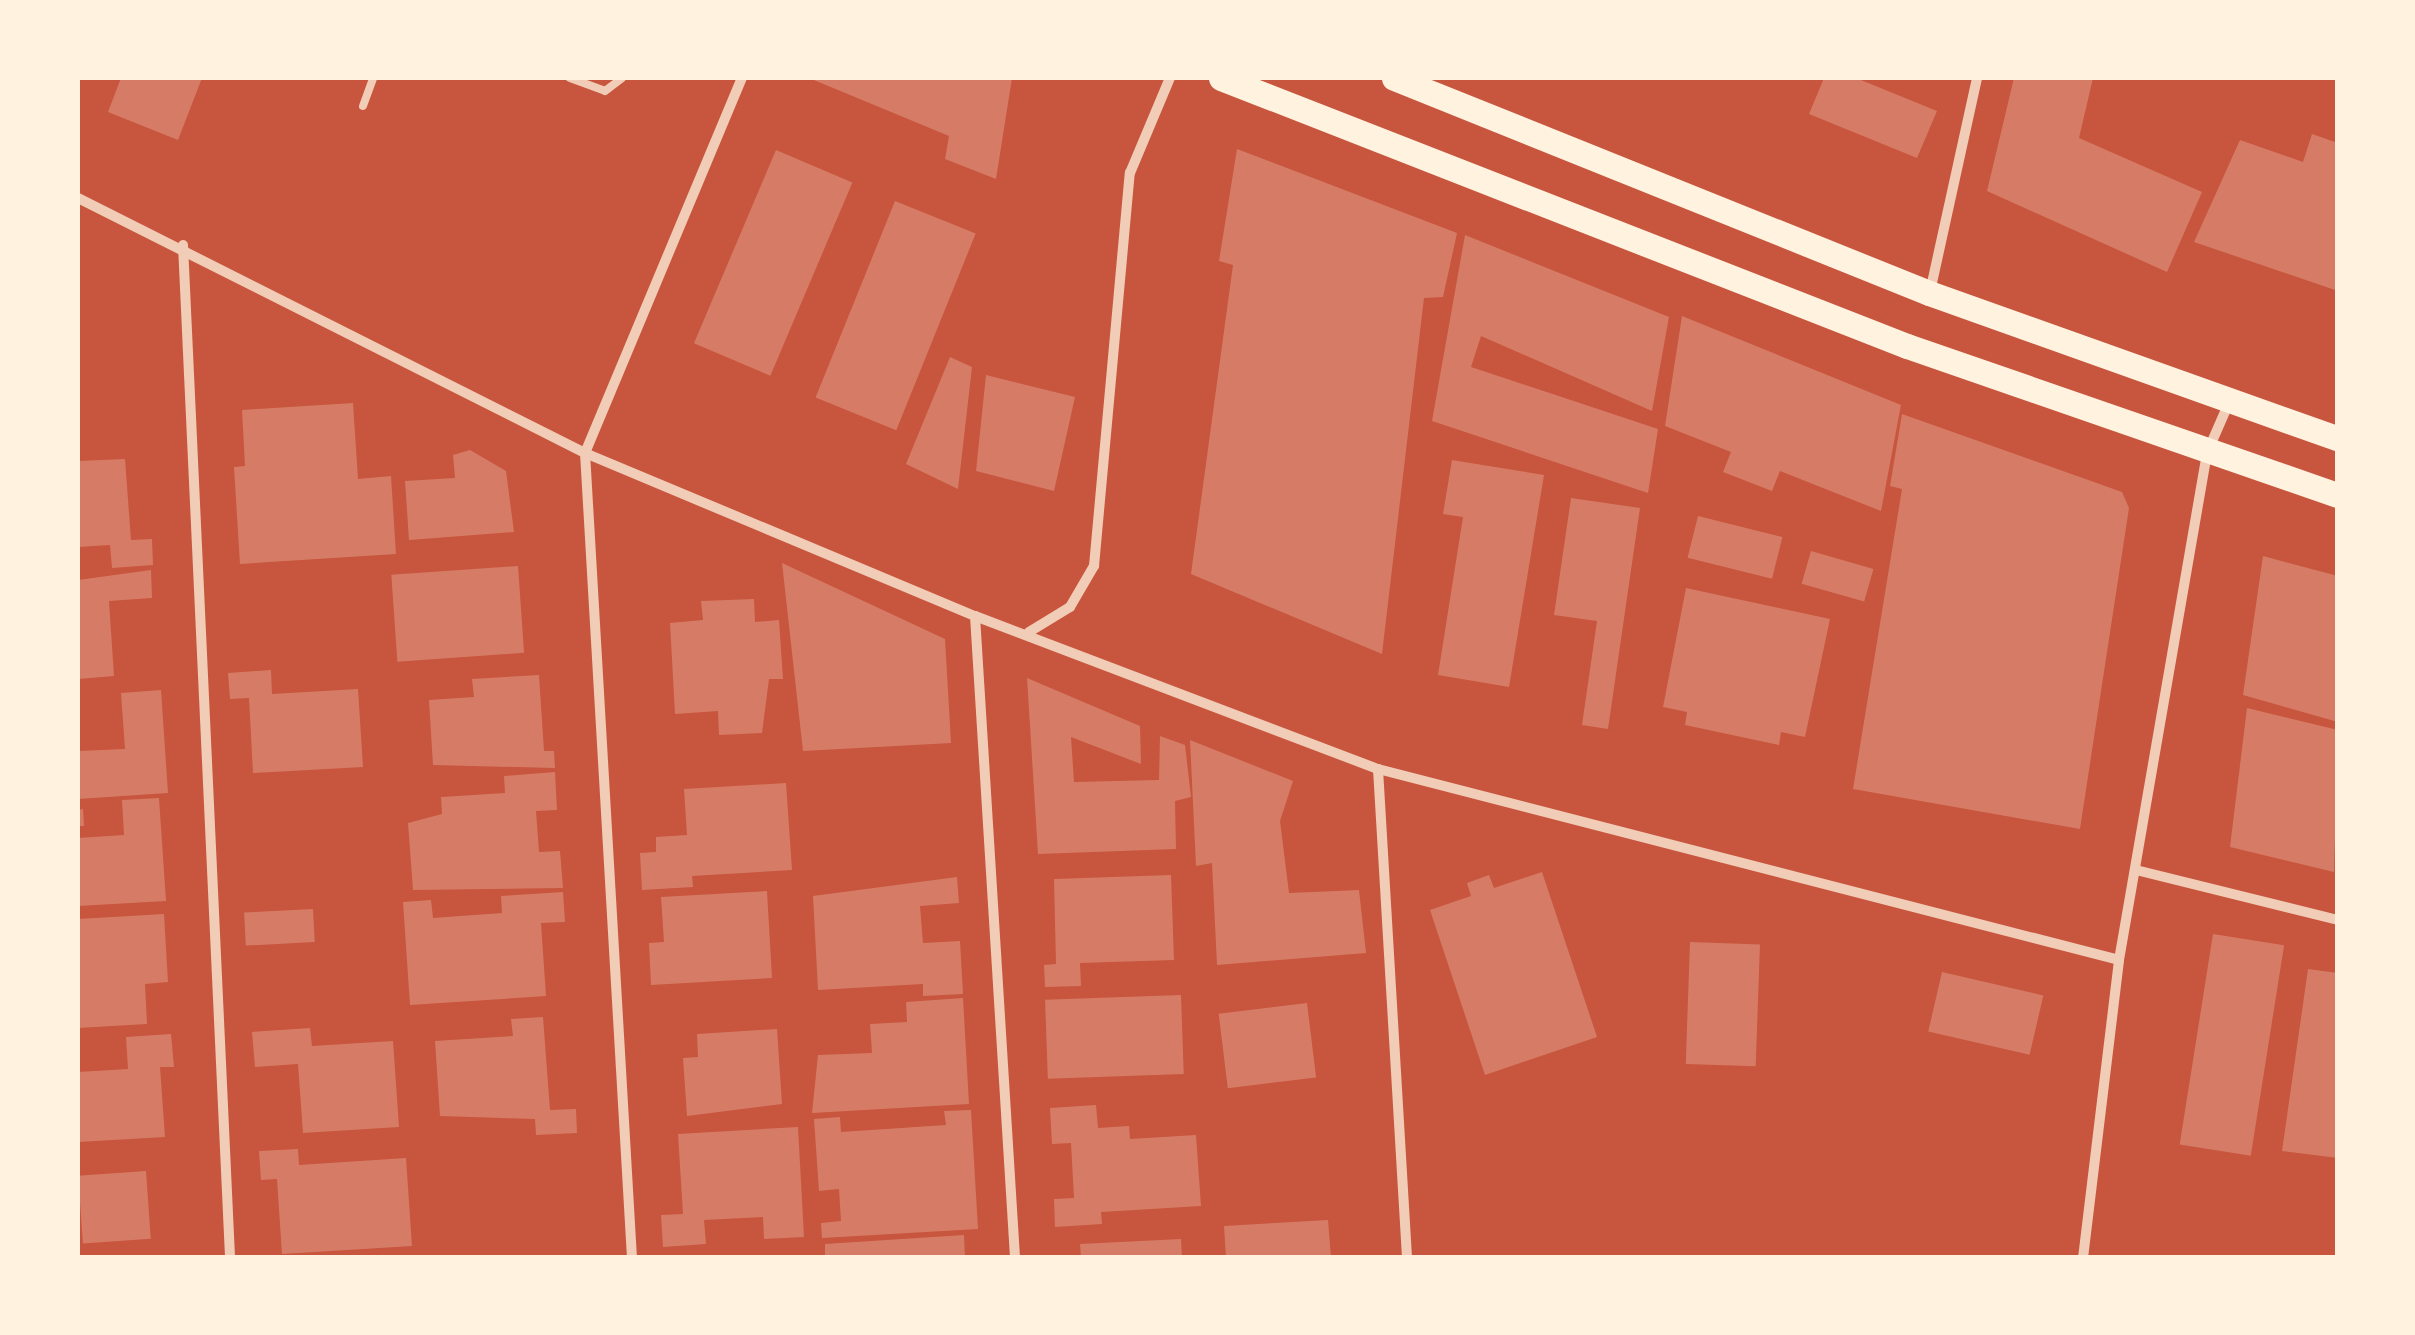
<!DOCTYPE html>
<html>
<head>
<meta charset="utf-8">
<style>
	body { margin:0 }
	#map { position:relative; width:2415px; height:1335px; overflow:hidden; background:#c8553d; font-family:"PT Sans",sans-serif }
	div>[style] { position:absolute }
	[style*='--x'] { left:calc(var(--x)*1px); top:calc(var(--y)*1px); width:calc(var(--w)*1px); rotate:calc(var(--a)*1deg) }
	.building>* { inset:0; background:#d67c66; transform-origin:0 0 }
	.service>* { height:8px; margin:-4px; padding:0 4px; transform-origin:4px; border-radius:4px; background:#f1ccb7 }
	.minor>* { height:10px; margin:-5px; padding:0 5px; transform-origin:5px; border-radius:5px; background:#f1ccb7 }
	.primary>* { height:25px; margin:-12.5px; padding:0 12.5px; transform-origin:12.5px; border-radius:12.5px; background:#fff3e0 }
	span { translate:-50% -50%; white-space:nowrap; text-align:center; line-height:1.15; -webkit-text-stroke:10px #fff3e0; paint-order:stroke }
	.frame { position:absolute; inset:0; border:80px solid #fff3e0; pointer-events:none }
</style>
</head>
<body>
<div id="map">
	<div class="building">
		<i style="clip-path:polygon(121px 78px,202px 78px,178px 140px,108px 112px)"></i>
		<i style="clip-path:polygon(809px 78px,1012px 78px,996px 179px,945px 159px,949px 136px)"></i>
		<i style="clip-path:polygon(1824px 78px,1856px 78px,1937px 111px,1917px 158px,1809px 114px)"></i>
		<i style="clip-path:polygon(2014px 78px,2093px 78px,2079px 138px,2202px 192px,2167px 272px,1987px 191px)"></i>
		<i style="clip-path:polygon(2312px 134px,2338px 143px,2338px 291px,2194px 242px,2240px 140px,2303px 162px)"></i>
		<i style="clip-path:polygon(1237px 149px,1457px 233px,1443px 297px,1424px 298px,1382px 654px,1191px 574px,1233px 265px,1219px 261px)"></i>
		<i style="left:776px;top:150px;width:83px;height:210px;rotate:23deg"></i>
		<i style="left:895px;top:201px;width:87px;height:212px;rotate:22deg"></i>
		<i style="clip-path:polygon(1465px 235px,1669px 317px,1652px 411px,1481px 336px,1471px 367px,1658px 429px,1648px 493px,1432px 421px)"></i>
		<i style="clip-path:polygon(1682px 316px,1901px 405px,1881px 511px,1780px 471px,1772px 491px,1723px 472px,1731px 452px,1665px 426px)"></i>
		<i style="clip-path:polygon(950px 357px,972px 367px,958px 489px,906px 464px)"></i>
		<i style="clip-path:polygon(986px 375px,1075px 397px,1054px 491px,976px 471px)"></i>
		<i style="clip-path:polygon(353px 403px,358px 479px,391px 476px,396px 554px,240px 564px,234px 467px,245px 466px,242px 410px)"></i>
		<i style="clip-path:polygon(1902px 414px,2122px 492px,2129px 508px,2080px 829px,1853px 789px,1902px 489px,1890px 486px)"></i>
		<i style="clip-path:polygon(470px 450px,506px 471px,514px 532px,409px 540px,405px 481px,455px 478px,453px 455px)"></i>
		<i style="clip-path:polygon(125px 459px,131px 540px,152px 539px,153px 565px,112px 568px,110px 545px,78px 547px,78px 461px)"></i>
		<i style="clip-path:polygon(1452px 460px,1544px 475px,1509px 687px,1438px 675px,1463px 517px,1443px 514px)"></i>
		<i style="clip-path:polygon(1571px 498px,1640px 508px,1608px 729px,1582px 725px,1597px 621px,1554px 615px)"></i>
		<i style="left:1698px;top:516px;width:87px;height:43px;rotate:14deg"></i>
		<i style="left:1811px;top:551px;width:65px;height:34px;rotate:16deg"></i>
		<i style="clip-path:polygon(2263px 556px,2338px 576px,2338px 722px,2243px 695px)"></i>
		<i style="clip-path:polygon(782px 563px,945px 639px,951px 743px,803px 751px)"></i>
		<i style="left:518px;top:566px;width:87px;height:127px;rotate:86deg"></i>
		<i style="clip-path:polygon(151px 570px,152px 598px,109px 601px,114px 676px,78px 679px,78px 580px)"></i>
		<i style="clip-path:polygon(1686px 588px,1830px 619px,1805px 737px,1781px 732px,1779px 745px,1685px 725px,1687px 712px,1663px 707px)"></i>
		<i style="clip-path:polygon(754px 599px,755px 622px,779px 620px,783px 679px,769px 679px,762px 733px,719px 735px,718px 711px,675px 714px,670px 623px,703px 620px,701px 601px)"></i>
		<i style="clip-path:polygon(271px 670px,272px 694px,358px 689px,363px 767px,253px 773px,249px 698px,230px 699px,228px 673px)"></i>
		<i style="clip-path:polygon(539px 675px,544px 751px,554px 751px,555px 768px,433px 765px,429px 700px,474px 697px,472px 679px)"></i>
		<i style="clip-path:polygon(1027px 678px,1140px 726px,1141px 764px,1071px 737px,1074px 782px,1159px 780px,1160px 736px,1185px 745px,1191px 797px,1175px 801px,1176px 849px,1038px 854px)"></i>
		<i style="clip-path:polygon(161px 690px,168px 793px,78px 799px,78px 751px,125px 749px,121px 693px)"></i>
		<i style="clip-path:polygon(2247px 708px,2338px 730px,2334px 872px,2230px 847px)"></i>
		<i style="clip-path:polygon(1190px 740px,1293px 781px,1280px 821px,1289px 893px,1359px 890px,1366px 953px,1217px 965px,1212px 863px,1196px 866px)"></i>
		<i style="clip-path:polygon(555px 772px,557px 810px,536px 811px,539px 852px,560px 851px,563px 888px,413px 890px,408px 823px,442px 814px,441px 797px,505px 793px,504px 776px)"></i>
		<i style="clip-path:polygon(786px 783px,792px 870px,692px 876px,693px 887px,642px 890px,640px 853px,656px 852px,656px 837px,687px 835px,684px 789px)"></i>
		<i style="clip-path:polygon(159px 798px,166px 901px,78px 906px,78px 838px,124px 835px,122px 800px)"></i>
		<i style="clip-path:polygon(83px 809px,84px 826px,78px 826px,78px 810px)"></i>
		<i style="clip-path:polygon(1542px 872px,1597px 1037px,1485px 1075px,1430px 910px,1471px 896px,1467px 883px,1489px 875px,1494px 888px)"></i>
		<i style="clip-path:polygon(1171px 875px,1174px 960px,1080px 963px,1081px 986px,1045px 987px,1044px 965px,1056px 964px,1054px 879px)"></i>
		<i style="clip-path:polygon(957px 877px,959px 903px,920px 906px,923px 943px,960px 941px,963px 994px,923px 996px,923px 984px,818px 990px,813px 896px)"></i>
		<i style="clip-path:polygon(767px 891px,772px 978px,651px 985px,649px 943px,664px 942px,661px 897px)"></i>
		<i style="clip-path:polygon(563px 892px,565px 922px,541px 923px,546px 996px,410px 1005px,403px 902px,431px 900px,433px 918px,502px 913px,501px 896px)"></i>
		<i style="left:313px;top:909px;width:33px;height:69px;rotate:87deg"></i>
		<i style="clip-path:polygon(164px 914px,168px 982px,145px 984px,147px 1024px,78px 1028px,78px 919px)"></i>
		<i style="left:2213px;top:934px;width:72px;height:213px;rotate:9deg"></i>
		<i style="left:1690px;top:942px;width:70px;height:122px;rotate:2deg"></i>
		<i style="clip-path:polygon(2308px 969px,2338px 973px,2338px 1158px,2282px 1151px)"></i>
		<i style="left:1942px;top:972px;width:104px;height:61px;rotate:13deg"></i>
		<i style="left:1181px;top:995px;width:79px;height:136px;rotate:88deg"></i>
		<i style="clip-path:polygon(963px 998px,969px 1104px,812px 1113px,818px 1055px,872px 1053px,870px 1024px,907px 1022px,906px 1002px)"></i>
		<i style="left:1307px;top:1003px;width:75px;height:89px;rotate:83deg"></i>
		<i style="clip-path:polygon(543px 1017px,550px 1110px,576px 1109px,577px 1133px,536px 1135px,535px 1119px,440px 1116px,435px 1041px,513px 1036px,511px 1019px)"></i>
		<i style="clip-path:polygon(310px 1028px,312px 1046px,393px 1041px,399px 1127px,303px 1133px,298px 1064px,255px 1067px,252px 1032px)"></i>
		<i style="clip-path:polygon(777px 1029px,782px 1104px,687px 1116px,683px 1058px,698px 1057px,697px 1034px)"></i>
		<i style="clip-path:polygon(171px 1034px,174px 1067px,160px 1067px,165px 1137px,78px 1142px,78px 1072px,128px 1069px,126px 1037px)"></i>
		<i style="clip-path:polygon(1096px 1105px,1098px 1128px,1129px 1126px,1130px 1139px,1196px 1135px,1201px 1206px,1101px 1212px,1102px 1224px,1055px 1227px,1054px 1199px,1074px 1198px,1071px 1143px,1052px 1144px,1050px 1108px)"></i>
		<i style="clip-path:polygon(971px 1110px,978px 1229px,822px 1238px,821px 1223px,841px 1221px,839px 1189px,819px 1191px,814px 1119px,840px 1117px,841px 1132px,946px 1125px,944px 1111px)"></i>
		<i style="clip-path:polygon(798px 1127px,804px 1237px,764px 1239px,763px 1217px,704px 1220px,706px 1244px,663px 1247px,661px 1215px,683px 1214px,678px 1134px)"></i>
		<i style="clip-path:polygon(298px 1149px,299px 1165px,406px 1158px,412px 1246px,282px 1254px,277px 1179px,261px 1180px,259px 1151px)"></i>
		<i style="left:146px;top:1171px;width:68px;height:68px;rotate:86deg"></i>
		<i style="clip-path:polygon(1328px 1220px,1331px 1258px,1226px 1258px,1224px 1226px)"></i>
		<i style="clip-path:polygon(964px 1235px,965px 1258px,825px 1258px,825px 1244px)"></i>
		<i style="clip-path:polygon(1181px 1239px,1182px 1258px,1081px 1258px,1080px 1244px)"></i>
	</div>
	<div class="service">
		<i style="--x:570;--y:78;--w:37;--a:20"></i>
		<i style="--x:605;--y:91;--w:21;--a:-37"></i>
		<i style="--x:363;--y:106;--w:30;--a:-70"></i>
	</div>
	<div class="minor">
		<i style="--x:78;--y:198;--w:568;--a:26.7"></i>
		<i style="--x:585;--y:453;--w:423;--a:22.7"></i>
		<i style="--x:975;--y:616;--w:431;--a:20.8"></i>
		<i style="--x:1378;--y:769;--w:765;--a:14.45"></i>
		<i style="--x:183;--y:245;--w:1014;--a:87.34"></i>
		<i style="--x:1930;--y:292;--w:219;--a:-77.6"></i>
		<i style="--x:975;--y:616;--w:643;--a:86.43"></i>
		<i style="--x:1029;--y:632;--w:48;--a:-31.4"></i>
		<i style="--x:1070;--y:607;--w:48;--a:-59.7"></i>
		<i style="--x:1094;--y:566;--w:395;--a:-84.8"></i>
		<i style="--x:1130;--y:173;--w:103;--a:-67.2"></i>
		<i style="--x:1378;--y:769;--w:490;--a:86.6"></i>
		<i style="--x:2140;--y:871;--w:204;--a:13.9"></i>
		<i style="--x:632;--y:1258;--w:806;--a:-93.34"></i>
		<i style="--x:585;--y:453;--w:407;--a:-67.3"></i>
		<i style="--x:2083;--y:1258;--w:300;--a:-83.1"></i>
		<i style="--x:2119;--y:960;--w:515;--a:-80.15"></i>
		<i style="--x:2207;--y:453;--w:52;--a:-66.4"></i>
	</div>
	<div class="primary">
		<i style="--x:1221;--y:78;--w:736;--a:21.34"></i>
		<i style="--x:1907;--y:346;--w:456;--a:19.1"></i>
		<i style="--x:1394;--y:78;--w:577;--a:21.89"></i>
		<i style="--x:1929;--y:293;--w:434;--a:19.6"></i>
	</div>
	<div class="frame"></div>
</div>
</body>
</html>
